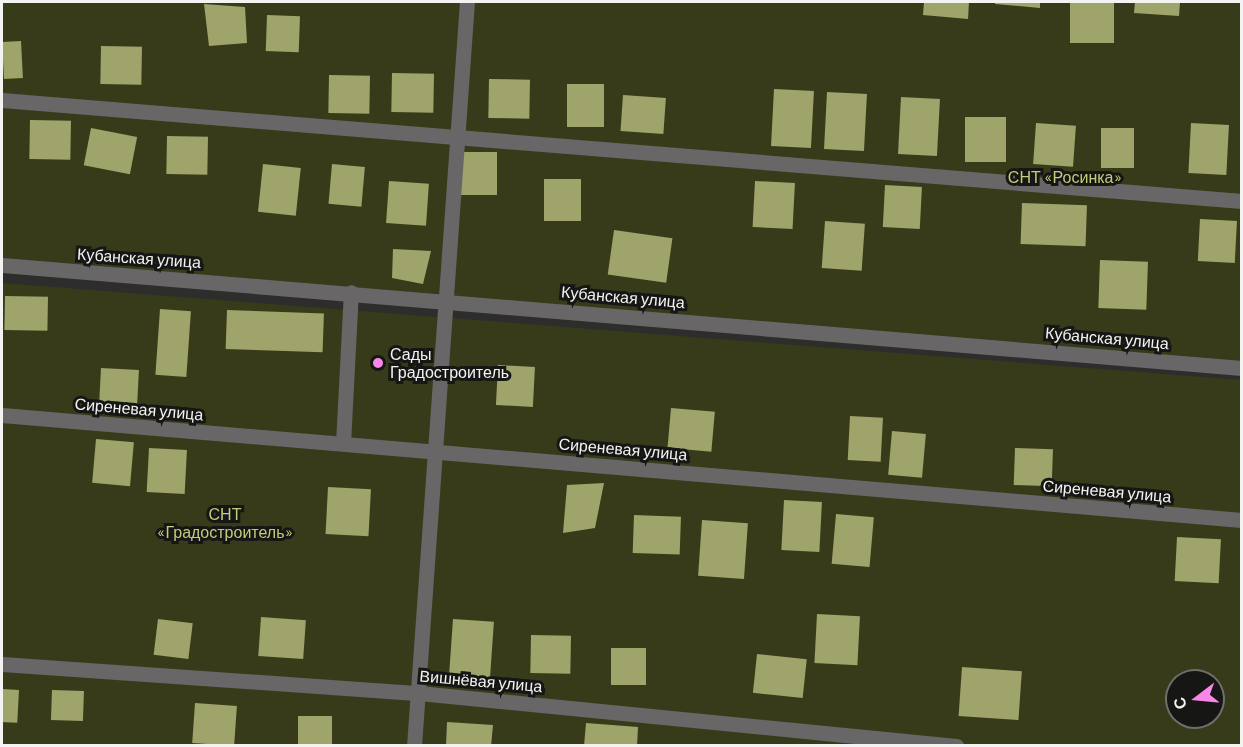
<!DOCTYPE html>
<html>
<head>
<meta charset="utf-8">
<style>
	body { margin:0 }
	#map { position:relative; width:1243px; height:747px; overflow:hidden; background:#2d2e2b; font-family:Barlow,sans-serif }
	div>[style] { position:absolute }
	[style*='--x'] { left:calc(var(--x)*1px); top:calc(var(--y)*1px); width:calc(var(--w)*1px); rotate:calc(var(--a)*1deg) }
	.green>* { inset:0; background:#383b1a }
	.building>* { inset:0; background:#9fa46b; transform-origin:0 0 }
	.street>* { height:15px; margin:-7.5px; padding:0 7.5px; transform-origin:7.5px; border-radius:7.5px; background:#686667 }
	.dots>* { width:16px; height:16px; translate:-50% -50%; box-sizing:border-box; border:3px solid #161615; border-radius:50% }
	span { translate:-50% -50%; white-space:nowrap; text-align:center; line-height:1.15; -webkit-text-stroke:6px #161615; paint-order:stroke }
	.park-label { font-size:16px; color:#c5cb78 }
	.street-label { font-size:16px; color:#f3f3f1 }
	.poi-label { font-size:16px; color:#f3f3f1 }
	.left { translate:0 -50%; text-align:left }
	.frame { position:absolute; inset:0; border:3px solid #f3f3f1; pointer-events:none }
	.north { position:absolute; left:1165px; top:669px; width:60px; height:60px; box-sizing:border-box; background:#161615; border:2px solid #6e6e6d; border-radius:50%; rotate:254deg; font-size:16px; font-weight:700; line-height:24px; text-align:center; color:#f3f3f1 }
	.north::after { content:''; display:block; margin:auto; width:21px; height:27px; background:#fa87e8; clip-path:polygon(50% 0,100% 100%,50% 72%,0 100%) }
</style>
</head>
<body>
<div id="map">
	<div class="green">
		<i style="clip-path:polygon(2px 2px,1241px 2px,1241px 368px,2px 265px)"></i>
		<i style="clip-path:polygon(evenodd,2px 283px,1241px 380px,1241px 745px,2px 745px,2px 283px,1177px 681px,1213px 681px,1213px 717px,1177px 717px,1177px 681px)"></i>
	</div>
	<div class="building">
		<i style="clip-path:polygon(924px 2px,969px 2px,968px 19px,923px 15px)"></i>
		<i style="clip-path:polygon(995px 2px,1040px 2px,1040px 8px,995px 4px)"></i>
		<i style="left:1070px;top:2px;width:44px;height:41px"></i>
		<i style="clip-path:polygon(1135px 2px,1180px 2px,1179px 16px,1134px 13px)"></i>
		<i style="clip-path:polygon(204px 4px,245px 7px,247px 43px,209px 46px)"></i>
		<i style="left:267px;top:15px;width:33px;height:36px;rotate:2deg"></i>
		<i style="left:21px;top:41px;width:37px;height:19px;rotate:87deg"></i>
		<i style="left:101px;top:46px;width:41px;height:38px;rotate:1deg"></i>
		<i style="left:392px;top:73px;width:42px;height:39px;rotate:1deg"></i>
		<i style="left:329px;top:75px;width:41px;height:38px;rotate:1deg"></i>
		<i style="left:489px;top:79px;width:41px;height:39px;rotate:1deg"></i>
		<i style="left:567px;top:84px;width:37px;height:43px"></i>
		<i style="left:774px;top:89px;width:40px;height:57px;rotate:3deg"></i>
		<i style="left:827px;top:92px;width:40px;height:57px;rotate:3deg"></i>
		<i style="left:623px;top:95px;width:43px;height:36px;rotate:4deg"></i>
		<i style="left:901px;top:97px;width:39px;height:57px;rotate:3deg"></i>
		<i style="left:965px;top:117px;width:41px;height:45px"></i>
		<i style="left:30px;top:120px;width:41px;height:39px;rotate:1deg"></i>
		<i style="left:1036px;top:123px;width:40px;height:41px;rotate:4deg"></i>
		<i style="left:1191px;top:123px;width:38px;height:50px;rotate:3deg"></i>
		<i style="left:91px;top:128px;width:47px;height:38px;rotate:11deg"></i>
		<i style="left:1101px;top:128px;width:33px;height:40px"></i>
		<i style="left:167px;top:136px;width:41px;height:38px;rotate:1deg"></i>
		<i style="left:460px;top:152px;width:37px;height:43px"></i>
		<i style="left:263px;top:164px;width:38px;height:48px;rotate:6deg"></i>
		<i style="left:332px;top:164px;width:33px;height:40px;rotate:5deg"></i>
		<i style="left:544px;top:179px;width:37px;height:42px"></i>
		<i style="left:389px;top:181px;width:40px;height:42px;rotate:4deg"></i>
		<i style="left:755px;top:181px;width:40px;height:46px;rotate:3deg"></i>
		<i style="left:885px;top:185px;width:37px;height:42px;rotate:3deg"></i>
		<i style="left:1022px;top:203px;width:65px;height:41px;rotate:2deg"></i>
		<i style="left:1200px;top:219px;width:37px;height:42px;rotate:3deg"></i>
		<i style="left:825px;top:221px;width:40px;height:47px;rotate:4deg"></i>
		<i style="left:614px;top:230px;width:59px;height:45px;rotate:8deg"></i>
		<i style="clip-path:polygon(393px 249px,431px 251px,423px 284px,392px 278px)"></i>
		<i style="left:1100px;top:260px;width:48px;height:48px;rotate:2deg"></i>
		<i style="left:5px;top:296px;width:43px;height:34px;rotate:1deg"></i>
		<i style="left:160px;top:309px;width:31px;height:66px;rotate:4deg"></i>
		<i style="left:227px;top:310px;width:97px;height:39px;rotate:2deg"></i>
		<i style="left:498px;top:365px;width:37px;height:40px;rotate:3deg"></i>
		<i style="left:101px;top:368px;width:38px;height:37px;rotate:3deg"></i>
		<i style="left:671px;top:408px;width:44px;height:40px;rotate:5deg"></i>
		<i style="left:850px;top:416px;width:33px;height:44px;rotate:3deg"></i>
		<i style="left:892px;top:431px;width:34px;height:44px;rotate:5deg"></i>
		<i style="left:96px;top:439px;width:38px;height:44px;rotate:5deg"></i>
		<i style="left:149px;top:448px;width:38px;height:44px;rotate:3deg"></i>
		<i style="left:1015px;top:448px;width:38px;height:37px;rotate:2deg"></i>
		<i style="clip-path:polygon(604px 483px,595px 528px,563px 533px,567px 485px)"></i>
		<i style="left:328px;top:487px;width:43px;height:47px;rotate:3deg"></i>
		<i style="left:784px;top:500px;width:38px;height:50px;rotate:3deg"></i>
		<i style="left:836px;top:514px;width:38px;height:50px;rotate:5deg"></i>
		<i style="left:634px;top:515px;width:47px;height:38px;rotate:2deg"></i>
		<i style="left:702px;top:520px;width:46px;height:56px;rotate:4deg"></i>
		<i style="left:1177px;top:537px;width:44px;height:44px;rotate:3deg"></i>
		<i style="left:817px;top:614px;width:43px;height:49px;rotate:3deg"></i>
		<i style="left:261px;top:617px;width:45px;height:39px;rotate:4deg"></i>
		<i style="left:158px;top:619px;width:35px;height:36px;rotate:7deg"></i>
		<i style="left:453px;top:619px;width:41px;height:58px;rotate:4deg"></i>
		<i style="left:531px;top:635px;width:40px;height:38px;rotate:1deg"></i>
		<i style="left:611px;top:648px;width:35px;height:37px"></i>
		<i style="left:757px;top:654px;width:50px;height:39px;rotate:6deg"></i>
		<i style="left:962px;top:667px;width:60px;height:49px;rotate:4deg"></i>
		<i style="left:2px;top:689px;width:17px;height:33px;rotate:3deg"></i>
		<i style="left:52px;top:690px;width:32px;height:30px;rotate:2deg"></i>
		<i style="left:195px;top:703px;width:42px;height:40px;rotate:4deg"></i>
		<i style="left:298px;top:716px;width:34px;height:30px"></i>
		<i style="clip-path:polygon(447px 722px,493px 725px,491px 746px,446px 746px)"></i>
		<i style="clip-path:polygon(586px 723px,638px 727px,637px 746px,584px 746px)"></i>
	</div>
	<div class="street">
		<i style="--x:2;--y:100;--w:1244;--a:4.66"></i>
		<i style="--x:2;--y:265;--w:1244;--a:4.75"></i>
		<i style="--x:2;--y:415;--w:1244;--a:4.84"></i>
		<i style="--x:343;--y:443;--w:151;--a:-87"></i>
		<i style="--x:2;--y:664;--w:418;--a:4"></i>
		<i style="--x:419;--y:693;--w:540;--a:5.64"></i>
		<i style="--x:414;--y:746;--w:746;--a:-85.93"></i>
	</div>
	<div class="dots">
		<i style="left:378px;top:363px;background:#fa87e8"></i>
	</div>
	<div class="park-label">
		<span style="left:1065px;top:177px">СНТ «Росинка»</span>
		<span style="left:225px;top:523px">СНТ<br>«Градостроитель»</span>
	</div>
	<div class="street-label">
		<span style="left:139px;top:258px;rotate:4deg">Кубанская улица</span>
		<span style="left:623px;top:297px;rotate:5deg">Кубанская улица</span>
		<span style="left:1107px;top:338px;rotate:5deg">Кубанская улица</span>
		<span style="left:139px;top:409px;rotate:5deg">Сиреневая улица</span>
		<span style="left:623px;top:449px;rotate:5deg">Сиреневая улица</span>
		<span style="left:1107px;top:491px;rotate:5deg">Сиреневая улица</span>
		<span style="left:481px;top:681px;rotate:5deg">Вишнёвая улица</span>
	</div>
	<div class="poi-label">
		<span class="left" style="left:390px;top:363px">Сады<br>Градостроитель</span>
	</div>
	<div class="frame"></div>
	<div class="north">С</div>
</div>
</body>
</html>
